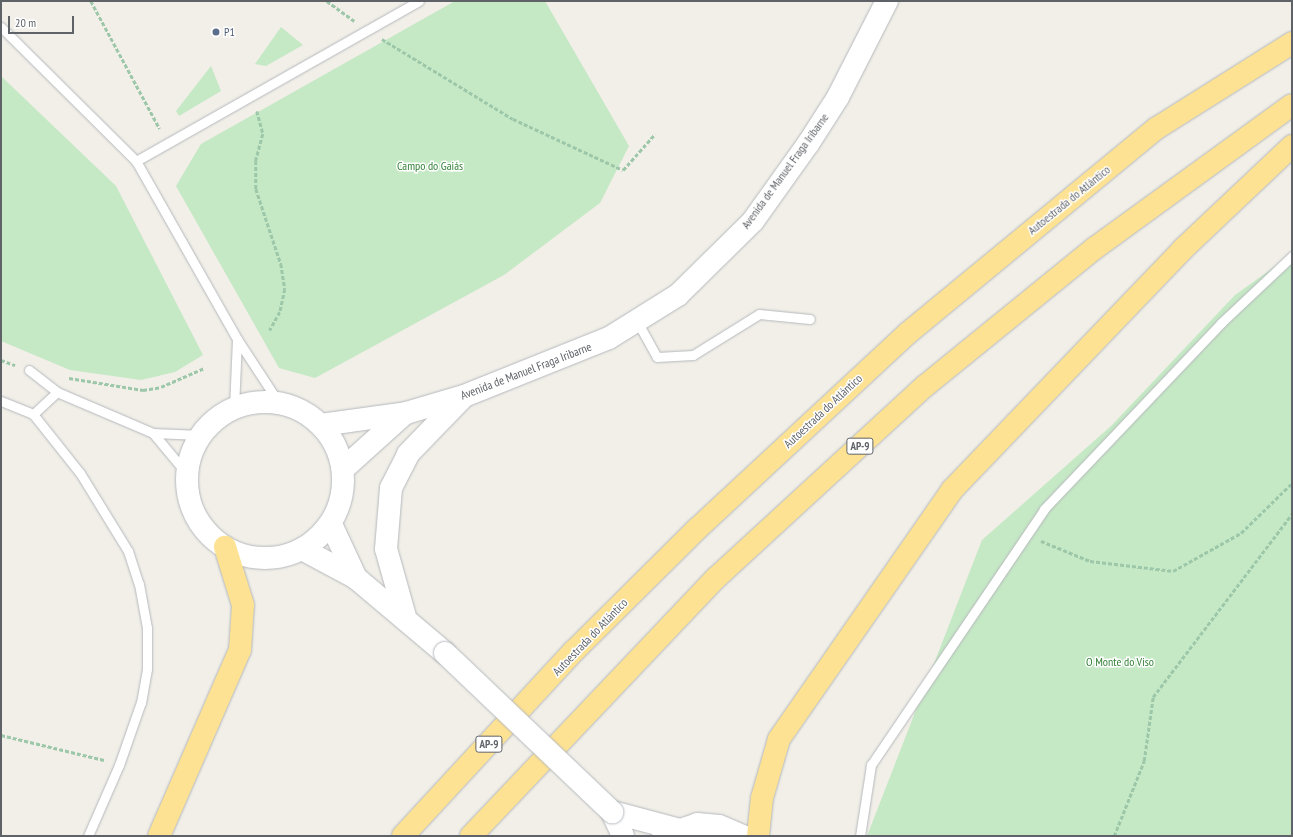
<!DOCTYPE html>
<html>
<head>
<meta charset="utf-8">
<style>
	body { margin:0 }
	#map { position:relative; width:1293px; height:837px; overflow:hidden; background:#f1efe8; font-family:"PT Sans Narrow",sans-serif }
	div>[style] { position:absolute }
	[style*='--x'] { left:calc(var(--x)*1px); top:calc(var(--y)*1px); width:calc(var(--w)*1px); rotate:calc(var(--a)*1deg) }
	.green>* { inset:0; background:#c5e8c5 }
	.path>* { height:2.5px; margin-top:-1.25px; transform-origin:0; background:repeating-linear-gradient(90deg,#9cc7a9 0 4px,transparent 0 6px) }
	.roads { filter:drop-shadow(0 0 1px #b5b8bc) drop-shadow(0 0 1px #b5b8bc) }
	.lane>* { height:9px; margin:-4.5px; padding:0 4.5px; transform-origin:4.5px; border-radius:4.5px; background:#fff }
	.secondary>* { height:22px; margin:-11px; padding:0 11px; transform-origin:11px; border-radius:11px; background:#fff }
	.secondary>.ring { margin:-11px; padding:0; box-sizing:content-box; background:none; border:22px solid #fff; border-radius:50% }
	.highway>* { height:22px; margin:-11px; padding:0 11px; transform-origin:11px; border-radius:11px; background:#fde293 }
	.bridges { filter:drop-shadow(0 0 1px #b6babf) drop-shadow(0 0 1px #b6babf) }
	.secondary-bridge>* { height:22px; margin:-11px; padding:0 11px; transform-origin:11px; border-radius:11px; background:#fff }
	.dots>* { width:11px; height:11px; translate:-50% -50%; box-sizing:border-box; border:2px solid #fff; border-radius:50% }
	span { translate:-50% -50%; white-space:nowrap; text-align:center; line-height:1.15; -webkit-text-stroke:3px #fff; paint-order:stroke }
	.shield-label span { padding:1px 3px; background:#fff; border:1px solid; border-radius:3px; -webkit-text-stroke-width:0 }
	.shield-label { font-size:11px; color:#5f6368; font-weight:700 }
	.service-label { font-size:12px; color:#4e5e75 }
	.left { translate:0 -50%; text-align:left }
	.park-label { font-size:12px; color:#348238 }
	.street-label { font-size:12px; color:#5f6368 }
	.frame { position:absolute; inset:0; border:2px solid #5f6368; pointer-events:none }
	.scale { position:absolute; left:8px; top:16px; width:66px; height:18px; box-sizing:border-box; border:2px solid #5f6368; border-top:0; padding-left:5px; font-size:12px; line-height:14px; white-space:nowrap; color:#5f6368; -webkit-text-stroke:3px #fff; paint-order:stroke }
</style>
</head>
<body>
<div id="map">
	<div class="green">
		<i style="clip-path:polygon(455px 1px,545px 1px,629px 146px,600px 203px,504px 275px,315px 378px,279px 368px,176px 186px,201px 144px)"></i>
		<i style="clip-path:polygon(281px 27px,303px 45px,266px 66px,255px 64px)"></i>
		<i style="clip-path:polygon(211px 66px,221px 91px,179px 116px,176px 111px)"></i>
		<i style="clip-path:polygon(1px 76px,116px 186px,203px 355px,175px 372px,141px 380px,70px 370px,1px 341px)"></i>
		<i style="clip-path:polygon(1292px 254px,1292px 836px,867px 836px,982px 540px,1111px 426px,1235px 295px)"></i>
	</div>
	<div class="path">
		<i style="--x:91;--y:1;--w:145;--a:61.7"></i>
		<i style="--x:327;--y:1;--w:34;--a:36"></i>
		<i style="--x:382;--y:39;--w:153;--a:31.4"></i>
		<i style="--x:513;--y:119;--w:121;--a:24.9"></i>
		<i style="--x:623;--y:170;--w:48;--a:-48.4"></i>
		<i style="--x:257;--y:111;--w:24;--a:75"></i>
		<i style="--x:263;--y:134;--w:28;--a:105"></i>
		<i style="--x:256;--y:161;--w:28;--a:90"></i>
		<i style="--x:256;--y:189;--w:79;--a:71.6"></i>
		<i style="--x:281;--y:264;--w:25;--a:81"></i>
		<i style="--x:285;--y:289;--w:24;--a:102"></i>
		<i style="--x:280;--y:312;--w:21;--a:119"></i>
		<i style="--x:1;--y:360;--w:15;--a:20"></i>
		<i style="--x:69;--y:378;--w:75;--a:9.2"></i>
		<i style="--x:143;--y:390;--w:18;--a:-9"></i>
		<i style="--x:161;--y:387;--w:47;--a:-23.8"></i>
		<i style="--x:1041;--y:541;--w:53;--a:22.2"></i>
		<i style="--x:1090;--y:561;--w:84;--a:6.9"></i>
		<i style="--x:1173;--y:571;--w:78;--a:-29.2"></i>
		<i style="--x:1241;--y:533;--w:71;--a:-44.4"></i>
		<i style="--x:1;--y:735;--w:106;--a:13.6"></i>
		<i style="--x:1114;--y:836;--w:81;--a:-68.2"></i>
		<i style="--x:1144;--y:761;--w:65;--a:-82"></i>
		<i style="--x:1153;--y:697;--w:230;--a:-52.8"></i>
	</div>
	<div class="roads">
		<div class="lane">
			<i style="--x:1;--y:27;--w:190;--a:44.8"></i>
			<i style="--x:136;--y:161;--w:205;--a:60.4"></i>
			<i style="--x:237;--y:339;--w:77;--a:56.7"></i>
			<i style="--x:136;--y:161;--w:325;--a:-29.5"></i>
			<i style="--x:638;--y:323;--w:39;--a:61"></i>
			<i style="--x:657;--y:357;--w:36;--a:-3"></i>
			<i style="--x:693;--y:355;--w:78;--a:-31.8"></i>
			<i style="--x:759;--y:314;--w:51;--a:5.6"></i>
			<i style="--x:29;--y:370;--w:36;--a:38"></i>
			<i style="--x:57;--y:392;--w:104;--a:23.1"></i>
			<i style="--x:153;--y:433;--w:48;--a:2.4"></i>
			<i style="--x:57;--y:392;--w:33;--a:137"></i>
			<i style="--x:33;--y:414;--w:75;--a:51.5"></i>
			<i style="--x:80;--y:473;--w:92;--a:58.4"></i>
			<i style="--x:128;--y:551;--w:35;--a:72"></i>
			<i style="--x:139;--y:584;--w:45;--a:79.7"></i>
			<i style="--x:147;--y:628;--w:41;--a:90"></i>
			<i style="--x:147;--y:669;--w:34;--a:100"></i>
			<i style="--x:141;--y:702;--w:67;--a:109.2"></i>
			<i style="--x:119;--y:765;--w:77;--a:113.6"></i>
			<i style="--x:1;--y:401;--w:35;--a:22"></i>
			<i style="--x:234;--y:408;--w:69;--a:-87.5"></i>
			<i style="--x:153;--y:433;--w:55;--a:50.2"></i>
			<i style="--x:860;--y:836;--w:72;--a:-81.2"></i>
			<i style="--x:871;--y:765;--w:309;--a:-55.9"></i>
			<i style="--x:1044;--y:509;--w:257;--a:-46.4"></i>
			<i style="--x:1221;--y:323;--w:98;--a:-43.3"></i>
		</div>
		<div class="secondary">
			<i class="ring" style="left:187px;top:402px;width:134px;height:134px"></i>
			<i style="--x:321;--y:425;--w:86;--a:-8"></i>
			<i style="--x:406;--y:413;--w:60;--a:-16.3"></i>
			<i style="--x:464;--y:396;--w:156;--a:-21.8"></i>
			<i style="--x:609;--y:338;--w:81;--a:-31.9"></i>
			<i style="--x:678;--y:295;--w:105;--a:-44.6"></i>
			<i style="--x:753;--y:221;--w:95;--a:-54.5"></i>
			<i style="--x:808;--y:144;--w:56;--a:-57.4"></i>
			<i style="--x:838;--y:97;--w:108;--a:-63"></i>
			<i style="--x:343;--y:469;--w:81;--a:-42"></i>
			<i style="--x:331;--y:524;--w:60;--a:65.2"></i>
			<i style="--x:302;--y:549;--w:61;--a:28.2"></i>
			<i style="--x:356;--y:578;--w:116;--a:40.1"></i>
			<i style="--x:406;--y:620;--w:74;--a:-105.7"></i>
			<i style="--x:386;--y:549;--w:61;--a:-85.3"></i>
			<i style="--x:391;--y:488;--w:38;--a:-63"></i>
			<i style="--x:408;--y:454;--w:79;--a:-46"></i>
			<i style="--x:612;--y:812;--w:66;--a:14.9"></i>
			<i style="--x:612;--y:812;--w:26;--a:65"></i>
			<i style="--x:663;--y:836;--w:36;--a:-19"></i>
			<i style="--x:697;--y:824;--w:22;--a:5"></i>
			<i style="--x:719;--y:826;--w:26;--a:23"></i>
		</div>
		<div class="highway">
			<i style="--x:159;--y:836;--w:203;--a:-66.5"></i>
			<i style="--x:240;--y:650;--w:45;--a:-86.2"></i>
			<i style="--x:243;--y:605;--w:61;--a:-107.2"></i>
			<i style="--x:403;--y:836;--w:252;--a:-47.3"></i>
			<i style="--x:574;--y:651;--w:173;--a:-44.8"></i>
			<i style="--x:697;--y:529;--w:288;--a:-42.9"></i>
			<i style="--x:908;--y:333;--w:323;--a:-39.5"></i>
			<i style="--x:1157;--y:128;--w:160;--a:-32.2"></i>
			<i style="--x:471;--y:836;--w:356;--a:-46.5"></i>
			<i style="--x:716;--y:578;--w:284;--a:-42.6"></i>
			<i style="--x:925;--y:386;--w:219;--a:-39.1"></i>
			<i style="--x:1095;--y:248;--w:243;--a:-36"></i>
			<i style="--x:758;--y:836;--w:38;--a:-84"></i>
			<i style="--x:762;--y:798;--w:61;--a:-73.9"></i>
			<i style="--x:779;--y:739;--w:303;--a:-55.2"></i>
			<i style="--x:952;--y:490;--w:334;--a:-46.2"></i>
			<i style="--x:1183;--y:249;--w:150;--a:-43.4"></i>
		</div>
	</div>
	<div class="bridges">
		<div class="secondary-bridge">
			<i style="--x:445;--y:653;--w:231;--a:43.6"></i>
		</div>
	</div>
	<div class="dots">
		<i style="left:216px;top:32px;background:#5c6f8a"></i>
	</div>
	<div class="shield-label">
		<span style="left:860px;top:446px">AP-9</span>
		<span style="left:489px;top:744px">AP-9</span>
	</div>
	<div class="service-label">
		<span class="left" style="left:224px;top:32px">P1</span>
	</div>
	<div class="park-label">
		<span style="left:430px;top:166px">Campo do Gaiás</span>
		<span style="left:1120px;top:662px">O Monte do Viso</span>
	</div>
	<div class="street-label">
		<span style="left:785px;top:171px;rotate:-54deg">Avenida de Manuel Fraga Iribarne</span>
		<span style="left:1069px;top:200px;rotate:-39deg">Autoestrada do Atlántico</span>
		<span style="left:526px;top:371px;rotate:-21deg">Avenida de Manuel Fraga Iribarne</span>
		<span style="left:823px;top:411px;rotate:-43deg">Autoestrada do Atlántico</span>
		<span style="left:590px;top:637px;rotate:-46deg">Autoestrada do Atlántico</span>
	</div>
	<div class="frame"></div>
	<div class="scale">20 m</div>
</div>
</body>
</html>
